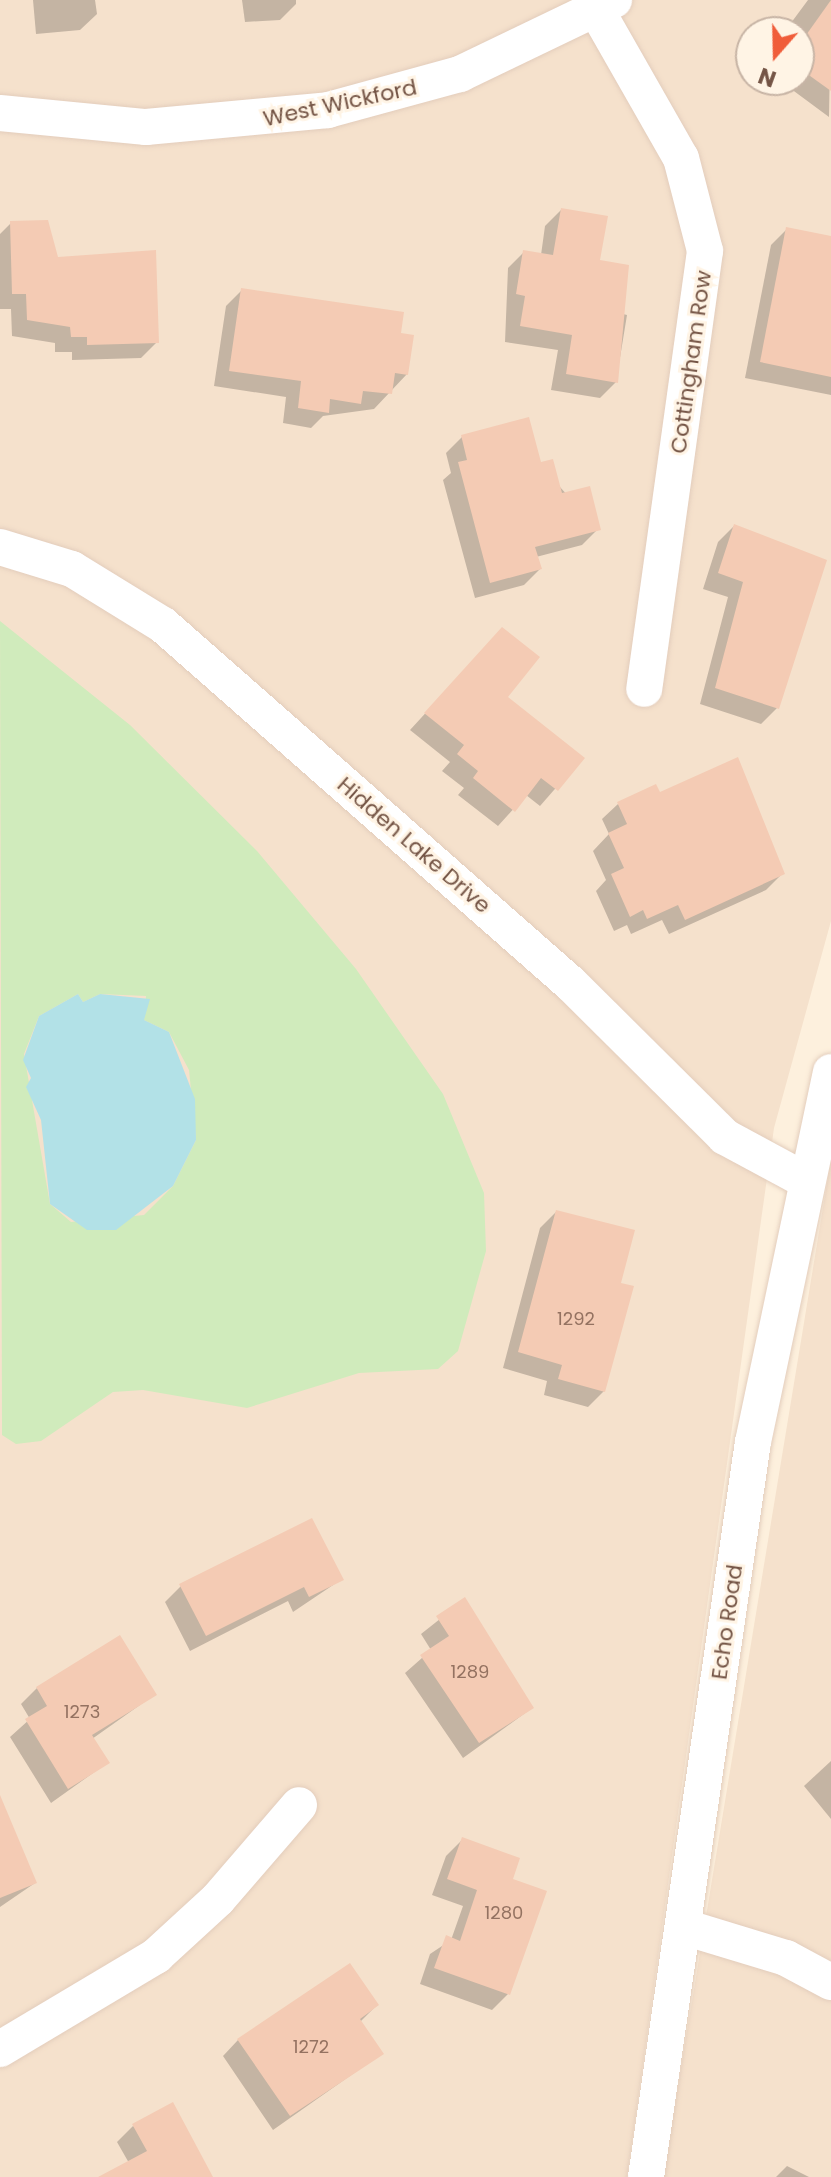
<!DOCTYPE html>
<html>
<head>
<meta charset="utf-8">
<style>
	body { margin:0 }
	#map { position:relative; width:831px; height:2177px; overflow:hidden; background:#fdf0dd; font-family:Poppins,sans-serif }
	div>[style] { position:absolute }
	[style*='--x'] { left:calc(var(--x)*1px); top:calc(var(--y)*1px); width:calc(var(--w)*1px); rotate:calc(var(--a)*1deg) }
	.residential>* { inset:0; background:#f5e1cc }
	.green>* { inset:0; background:#d0ebbc }
	.water>* { inset:0; background:#b2e1e7 }
	.shadow>* { inset:0; background:#0003 }
	.building>* { inset:0; background:#f4cbb4 }
	.roads { filter:drop-shadow(0 0 2px #e3cdbc) drop-shadow(0 0 2px #e3cdbc) }
	.street>* { height:36px; margin:-18px; padding:0 18px; transform-origin:18px; border-radius:18px; background:#fff }
	span { translate:-50% -50%; white-space:nowrap; text-align:center; line-height:1.15; -webkit-text-stroke:6px #fff4e5; paint-order:stroke }
	.number-label { font-size:18px; color:#947261 }
	.number-label span { -webkit-text-stroke-width:0 }
	.street-label { font-size:22px; color:#745445 }
	.north { position:absolute; left:735px; top:16px; width:80px; height:80px; box-sizing:border-box; background:#fff4e5; border:2px solid #c7b4a5; border-radius:50%; rotate:200deg; font-size:22px; font-weight:700; line-height:32px; text-align:center; color:#745445 }
	.north::after { content:''; display:block; margin:auto; width:28px; height:36px; background:#f05d3a; clip-path:polygon(50% 0,100% 100%,50% 72%,0 100%) }
</style>
</head>
<body>
<div id="map">
	<div class="residential">
		<i style="clip-path:polygon(evenodd,0 0,831px 0,831px 921px,774px 1128px,627px 2177px,0 2177px,0 0,751px 32px,799px 32px,799px 80px,751px 80px,751px 32px)"></i>
		<i style="clip-path:polygon(831px 1159px,831px 2177px,663px 2177px)"></i>
	</div>
	<div class="green">
		<i style="clip-path:polygon(evenodd,0 621px,130px 725px,257px 851px,356px 969px,443px 1094px,484px 1193px,486px 1251px,458px 1351px,438px 1369px,359px 1373px,247px 1408px,143px 1390px,113px 1392px,41px 1441px,16px 1444px,2px 1435px,0 621px,78px 994px,83px 1002px,100px 994px,146px 996px,144px 1020px,169px 1032px,189px 1070px,196px 1140px,173px 1186px,144px 1215px,71px 1222px,50px 1204px,24px 1054px,39px 1016px,78px 994px)"></i>
	</div>
	<div class="water">
		<i style="clip-path:polygon(78px 994px,83px 1002px,100px 994px,150px 999px,144px 1020px,169px 1032px,195px 1099px,196px 1140px,173px 1186px,116px 1230px,87px 1230px,50px 1204px,41px 1120px,26px 1087px,31px 1078px,23px 1060px,39px 1016px)"></i>
	</div>
	<div class="shadow">
		<i style="clip-path:polygon(33px 0,95px 0,97px 14px,80px 30px,36px 34px)"></i>
		<i style="clip-path:polygon(242px 0,296px 0,296px 4px,280px 20px,245px 22px)"></i>
		<i style="clip-path:polygon(808px 0,831px 0,829px 117px,779px 80px,799px 80px,802px 37px,788px 27px)"></i>
		<i style="clip-path:polygon(561px 210px,598px 262px,619px 313px,627px 315px,616px 382px,600px 398px,551px 390px,558px 350px,505px 342px,508px 268px,524px 252px,541px 255px,545px 226px)"></i>
		<i style="clip-path:polygon(11px 223px,57px 259px,157px 342px,141px 358px,72px 360px,72px 352px,55px 352px,55px 343px,12px 336px,11px 309px,0 309px,0 234px)"></i>
		<i style="clip-path:polygon(787px 229px,831px 238px,831px 395px,745px 378px,771px 245px)"></i>
		<i style="clip-path:polygon(242px 290px,398px 335px,407px 374px,374px 409px,323px 416px,311px 428px,283px 423px,286px 397px,214px 386px,226px 306px)"></i>
		<i style="clip-path:polygon(462px 437px,540px 465px,598px 529px,582px 545px,536px 557px,540px 569px,524px 585px,475px 598px,443px 480px,451px 473px,446px 453px)"></i>
		<i style="clip-path:polygon(734px 526px,777px 708px,761px 724px,700px 704px,728px 597px,703px 589px,718px 542px)"></i>
		<i style="clip-path:polygon(487px 646px,505px 697px,582px 758px,540px 806px,526px 795px,498px 826px,458px 795px,464px 788px,442px 771px,450px 762px,410px 730px)"></i>
		<i style="clip-path:polygon(618px 804px,782px 874px,766px 890px,669px 934px,662px 920px,631px 934px,627px 925px,614px 931px,596px 891px,606px 880px,593px 851px,609px 834px,602px 819px)"></i>
		<i style="clip-path:polygon(556px 1212px,619px 1284px,604px 1391px,588px 1407px,544px 1395px,547px 1381px,503px 1368px,540px 1228px)"></i>
		<i style="clip-path:polygon(342px 1579px,293px 1612px,288px 1601px,190px 1651px,165px 1602px,181px 1586px)"></i>
		<i style="clip-path:polygon(464px 1600px,532px 1708px,463px 1758px,405px 1673px,431px 1650px,421px 1634px)"></i>
		<i style="clip-path:polygon(37px 1688px,154px 1695px,92px 1739px,107px 1763px,51px 1803px,10px 1737px,30px 1719px,21px 1704px)"></i>
		<i style="clip-path:polygon(831px 1761px,831px 1819px,804px 1786px)"></i>
		<i style="clip-path:polygon(0 1812px,35px 1883px,0 1907px)"></i>
		<i style="clip-path:polygon(462px 1840px,508px 1994px,492px 2010px,420px 1984px,430px 1954px,451px 1940px,463px 1906px,432px 1895px,446px 1856px)"></i>
		<i style="clip-path:polygon(377px 2005px,360px 2022px,381px 2054px,273px 2130px,223px 2056px,238px 2040px)"></i>
		<i style="clip-path:polygon(133px 2126px,211px 2177px,103px 2177px,129px 2163px,117px 2142px)"></i>
		<i style="clip-path:polygon(787px 2166px,809px 2177px,776px 2177px)"></i>
	</div>
	<div class="building">
		<i style="clip-path:polygon(831px 0,831px 91px,799px 68px,799px 45px)"></i>
		<i style="clip-path:polygon(561px 208px,608px 216px,600px 260px,629px 265px,618px 383px,566px 374px,572px 335px,520px 326px,525px 296px,516px 294px,523px 250px,553px 255px)"></i>
		<i style="clip-path:polygon(48px 220px,58px 257px,156px 250px,159px 343px,87px 345px,87px 337px,71px 337px,70px 327px,27px 320px,26px 294px,12px 294px,10px 221px)"></i>
		<i style="clip-path:polygon(786px 227px,831px 236px,831px 377px,760px 362px)"></i>
		<i style="clip-path:polygon(241px 288px,404px 312px,401px 333px,414px 335px,408px 375px,395px 373px,392px 394px,363px 391px,361px 404px,330px 399px,329px 413px,298px 408px,301px 381px,229px 371px)"></i>
		<i style="clip-path:polygon(529px 417px,541px 462px,553px 459px,562px 493px,590px 486px,601px 530px,535px 547px,542px 569px,490px 583px,458px 462px,467px 460px,461px 435px)"></i>
		<i style="clip-path:polygon(734px 524px,827px 560px,779px 709px,715px 688px,743px 582px,718px 573px)"></i>
		<i style="clip-path:polygon(502px 627px,540px 657px,508px 697px,585px 758px,558px 791px,541px 778px,515px 812px,473px 778px,478px 771px,457px 754px,464px 745px,424px 713px)"></i>
		<i style="clip-path:polygon(738px 757px,785px 874px,685px 920px,678px 905px,647px 919px,643px 910px,630px 917px,611px 874px,624px 868px,608px 833px,627px 824px,617px 802px,656px 784px,660px 792px)"></i>
		<i style="clip-path:polygon(556px 1210px,635px 1230px,621px 1283px,634px 1286px,605px 1392px,558px 1379px,562px 1365px,518px 1352px)"></i>
		<i style="clip-path:polygon(312px 1518px,344px 1580px,309px 1597px,304px 1587px,206px 1636px,179px 1584px)"></i>
		<i style="clip-path:polygon(465px 1597px,534px 1708px,479px 1743px,420px 1655px,449px 1636px,436px 1616px)"></i>
		<i style="clip-path:polygon(120px 1635px,157px 1695px,92px 1735px,110px 1763px,68px 1789px,25px 1719px,47px 1706px,36px 1687px)"></i>
		<i style="clip-path:polygon(0 1795px,37px 1883px,0 1898px)"></i>
		<i style="clip-path:polygon(462px 1837px,520px 1858px,513px 1879px,547px 1891px,510px 1995px,434px 1968px,446px 1935px,460px 1941px,477px 1890px,447px 1879px)"></i>
		<i style="clip-path:polygon(350px 1963px,379px 2005px,360px 2019px,384px 2054px,290px 2116px,237px 2039px)"></i>
		<i style="clip-path:polygon(173px 2102px,213px 2177px,98px 2177px,147px 2151px,132px 2124px)"></i>
	</div>
	<div class="roads">
		<div class="street">
			<i style="--x:597;--y:11;--w:169;--a:60.3"></i>
			<i style="--x:681;--y:158;--w:96;--a:75.5"></i>
			<i style="--x:705;--y:251;--w:442;--a:97.9"></i>
			<i style="--x:0;--y:113;--w:147;--a:5.5"></i>
			<i style="--x:146;--y:127;--w:183;--a:-5.3"></i>
			<i style="--x:328;--y:110;--w:137;--a:-15.3"></i>
			<i style="--x:460;--y:74;--w:171;--a:-25.7"></i>
			<i style="--x:0;--y:547;--w:75;--a:17"></i>
			<i style="--x:72;--y:569;--w:107;--a:31.6"></i>
			<i style="--x:163;--y:625;--w:542;--a:41.34"></i>
			<i style="--x:570;--y:983;--w:218;--a:44.8"></i>
			<i style="--x:725;--y:1137;--w:89;--a:28.3"></i>
			<i style="--x:684;--y:1927;--w:107;--a:16.9"></i>
			<i style="--x:786;--y:1958;--w:51;--a:28.1"></i>
			<i style="--x:0;--y:2049;--w:182;--a:-30.8"></i>
			<i style="--x:156;--y:1956;--w:84;--a:-42.6"></i>
			<i style="--x:218;--y:1899;--w:124;--a:-49.2"></i>
			<i style="--x:646;--y:2177;--w:743;--a:-81.72"></i>
			<i style="--x:753;--y:1442;--w:378;--a:-78.1"></i>
		</div>
	</div>
	<div class="number-label">
		<span style="left:576px;top:1319px">1292</span>
		<span style="left:470px;top:1672px">1289</span>
		<span style="left:82px;top:1712px">1273</span>
		<span style="left:504px;top:1913px">1280</span>
		<span style="left:311px;top:2047px">1272</span>
	</div>
	<div class="street-label">
		<span style="left:340px;top:103px;rotate:-12deg">West Wickford</span>
		<span style="left:691px;top:362px;rotate:-82deg">Cottingham Row</span>
		<span style="left:414px;top:845px;rotate:41deg">Hidden Lake Drive</span>
		<span style="left:727px;top:1622px;rotate:-82deg">Echo Road</span>
	</div>
	<div class="north">N</div>
</div>
</body>
</html>
